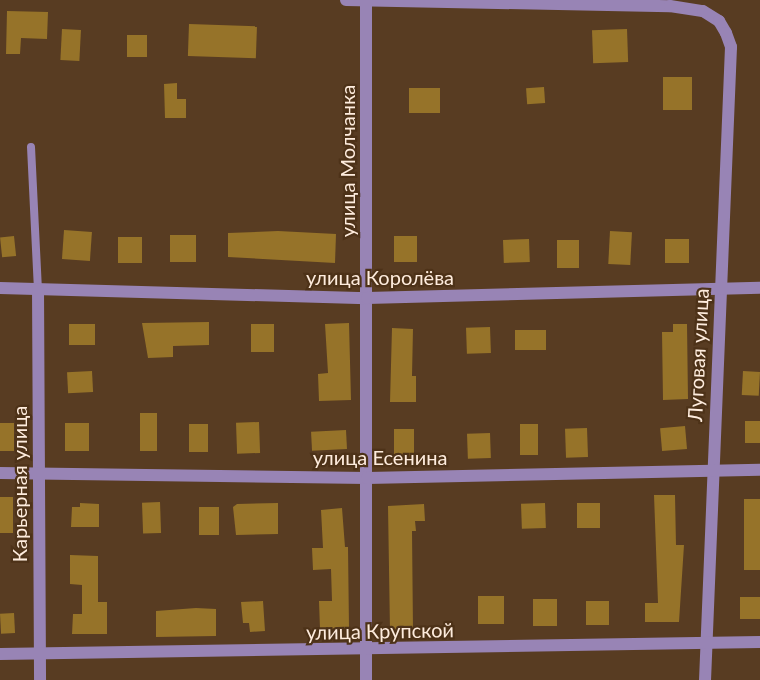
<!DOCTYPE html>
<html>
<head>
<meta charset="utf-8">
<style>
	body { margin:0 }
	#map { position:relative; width:760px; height:680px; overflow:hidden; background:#583c22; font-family:Lato,sans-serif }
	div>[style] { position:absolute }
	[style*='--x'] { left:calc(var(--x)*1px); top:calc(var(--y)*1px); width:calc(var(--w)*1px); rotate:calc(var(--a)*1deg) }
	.building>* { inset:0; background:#967329; transform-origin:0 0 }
	.service>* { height:8px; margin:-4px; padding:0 4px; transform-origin:4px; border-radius:4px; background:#9884b5 }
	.minor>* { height:12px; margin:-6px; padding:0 6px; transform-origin:6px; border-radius:6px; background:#9884b5 }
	span { translate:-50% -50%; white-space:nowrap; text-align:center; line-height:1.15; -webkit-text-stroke:4.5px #4d3218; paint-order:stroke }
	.street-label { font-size:20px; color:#feecdd }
</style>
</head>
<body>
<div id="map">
	<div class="building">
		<i style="clip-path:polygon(7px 11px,48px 12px,47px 39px,21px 38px,20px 54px,6px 54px)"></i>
		<i style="left:189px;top:24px;width:68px;height:32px;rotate:2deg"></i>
		<i style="left:62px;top:29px;width:19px;height:31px;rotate:3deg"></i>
		<i style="left:627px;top:29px;width:33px;height:35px;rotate:88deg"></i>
		<i style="left:147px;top:35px;width:22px;height:20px;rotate:90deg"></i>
		<i style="left:692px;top:77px;width:33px;height:29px;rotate:90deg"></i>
		<i style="clip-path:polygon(177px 83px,177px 99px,186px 99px,186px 118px,165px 118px,164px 84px)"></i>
		<i style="left:544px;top:87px;width:16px;height:18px;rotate:86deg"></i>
		<i style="left:409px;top:88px;width:31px;height:25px"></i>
		<i style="left:64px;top:230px;width:28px;height:29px;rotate:4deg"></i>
		<i style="clip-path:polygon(278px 231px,336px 234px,335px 263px,228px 257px,228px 233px)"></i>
		<i style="left:610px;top:231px;width:22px;height:33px;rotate:3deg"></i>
		<i style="left:170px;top:235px;width:26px;height:27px"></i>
		<i style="left:14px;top:236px;width:20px;height:14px;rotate:84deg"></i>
		<i style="left:394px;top:236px;width:23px;height:26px"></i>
		<i style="left:118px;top:237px;width:24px;height:26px"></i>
		<i style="left:529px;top:239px;width:23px;height:26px;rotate:88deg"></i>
		<i style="left:665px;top:239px;width:24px;height:24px"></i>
		<i style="left:557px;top:240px;width:22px;height:28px"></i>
		<i style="clip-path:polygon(209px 322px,209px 345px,173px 346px,173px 357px,148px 358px,142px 323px)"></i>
		<i style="clip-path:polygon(349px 323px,351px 400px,319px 401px,318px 374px,328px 373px,325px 324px)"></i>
		<i style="left:95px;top:324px;width:21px;height:26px;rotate:90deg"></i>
		<i style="left:251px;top:324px;width:23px;height:28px"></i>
		<i style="clip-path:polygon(673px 324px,687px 324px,688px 399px,663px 400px,662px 332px,673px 332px)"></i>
		<i style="left:490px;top:327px;width:26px;height:24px;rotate:88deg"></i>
		<i style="clip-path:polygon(392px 328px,413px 329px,412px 376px,416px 376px,416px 402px,390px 402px)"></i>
		<i style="left:515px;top:330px;width:31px;height:20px"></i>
		<i style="left:92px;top:371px;width:21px;height:25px;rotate:87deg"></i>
		<i style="left:743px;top:371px;width:17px;height:24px;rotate:3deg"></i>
		<i style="left:140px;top:413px;width:17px;height:38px"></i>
		<i style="left:745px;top:421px;width:15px;height:22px"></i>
		<i style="left:259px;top:422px;width:31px;height:23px;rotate:88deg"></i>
		<i style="left:0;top:423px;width:14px;height:28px"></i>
		<i style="left:65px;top:423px;width:24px;height:28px"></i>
		<i style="left:189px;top:424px;width:19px;height:28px"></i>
		<i style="left:520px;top:424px;width:18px;height:31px"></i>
		<i style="left:685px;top:426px;width:23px;height:25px;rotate:85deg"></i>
		<i style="left:587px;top:428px;width:29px;height:22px;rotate:88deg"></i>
		<i style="left:394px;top:429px;width:20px;height:29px"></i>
		<i style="left:346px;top:430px;width:19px;height:35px;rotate:87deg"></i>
		<i style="left:490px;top:433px;width:25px;height:23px;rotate:88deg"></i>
		<i style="clip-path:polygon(654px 495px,675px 495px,676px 545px,684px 545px,679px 622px,645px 622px,645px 603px,658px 603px)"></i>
		<i style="left:0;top:497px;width:13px;height:36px"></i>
		<i style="left:760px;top:499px;width:71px;height:16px;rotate:90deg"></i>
		<i style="left:160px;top:502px;width:31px;height:18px;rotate:88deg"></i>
		<i style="clip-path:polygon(80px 503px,99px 504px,99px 527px,71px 527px,72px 507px,80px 507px)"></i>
		<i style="clip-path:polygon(278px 503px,278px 534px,236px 535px,233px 507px,237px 504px)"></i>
		<i style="left:545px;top:503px;width:25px;height:24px;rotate:88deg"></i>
		<i style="left:600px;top:503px;width:25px;height:23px;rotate:90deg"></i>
		<i style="clip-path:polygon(424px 504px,425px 521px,415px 521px,416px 531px,412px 531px,413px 630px,390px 631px,388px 506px)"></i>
		<i style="left:199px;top:507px;width:20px;height:28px"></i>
		<i style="clip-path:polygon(342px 508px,345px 547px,348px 547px,349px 628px,320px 629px,319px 601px,332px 601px,331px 569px,313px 570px,312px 548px,323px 548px,321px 510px)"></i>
		<i style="clip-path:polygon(70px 555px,98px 556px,98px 602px,107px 602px,107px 634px,72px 634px,73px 614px,82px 614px,82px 585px,70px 584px)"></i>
		<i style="left:504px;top:596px;width:28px;height:26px;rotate:90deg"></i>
		<i style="left:740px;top:597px;width:20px;height:22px"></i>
		<i style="left:533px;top:599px;width:24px;height:27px"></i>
		<i style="clip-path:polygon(263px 601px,265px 631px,250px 632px,249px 623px,243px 623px,241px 602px)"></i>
		<i style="left:586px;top:601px;width:23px;height:24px"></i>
		<i style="clip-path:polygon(196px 608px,216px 609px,216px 636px,156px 637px,156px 611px)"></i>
		<i style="left:14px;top:613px;width:20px;height:14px;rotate:87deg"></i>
	</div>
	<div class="service">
		<i style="--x:31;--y:147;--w:142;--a:87.2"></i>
	</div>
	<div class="minor">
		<i style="--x:346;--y:0;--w:324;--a:1.1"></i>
		<i style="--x:670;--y:6;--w:33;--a:9"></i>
		<i style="--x:703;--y:11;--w:19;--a:32"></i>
		<i style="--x:719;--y:21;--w:14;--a:60"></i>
		<i style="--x:726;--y:33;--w:15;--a:70"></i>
		<i style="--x:731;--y:47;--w:634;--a:92.35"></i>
		<i style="--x:366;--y:1;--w:679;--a:90"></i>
		<i style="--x:0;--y:288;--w:367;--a:1.6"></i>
		<i style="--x:367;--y:298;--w:393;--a:-1.5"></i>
		<i style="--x:38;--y:289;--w:391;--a:89.7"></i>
		<i style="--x:0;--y:473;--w:367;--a:0.8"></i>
		<i style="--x:367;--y:478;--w:393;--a:-1.2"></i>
		<i style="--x:0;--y:654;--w:760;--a:-0.9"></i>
	</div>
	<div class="street-label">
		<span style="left:347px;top:161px;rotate:-90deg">улица Молчанка</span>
		<span style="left:380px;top:277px">улица Королёва</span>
		<span style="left:698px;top:355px;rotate:-87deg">Луговая улица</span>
		<span style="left:380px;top:457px">улица Есенина</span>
		<span style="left:19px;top:484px;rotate:-90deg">Карьерная улица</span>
		<span style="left:380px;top:631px;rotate:-1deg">улица Крупской</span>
	</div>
</div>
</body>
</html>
